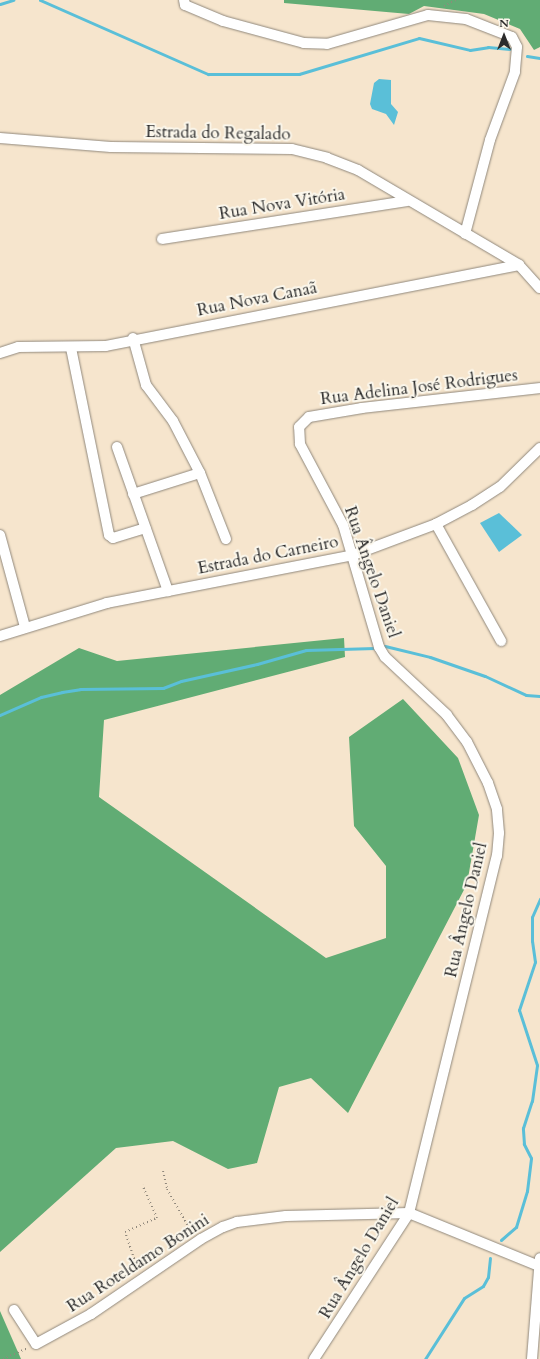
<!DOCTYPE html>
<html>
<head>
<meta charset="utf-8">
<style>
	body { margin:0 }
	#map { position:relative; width:540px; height:1359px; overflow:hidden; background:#f6e5cd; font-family:Cardo,serif }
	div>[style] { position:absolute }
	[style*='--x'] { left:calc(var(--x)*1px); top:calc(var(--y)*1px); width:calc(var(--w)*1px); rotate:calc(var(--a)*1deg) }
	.forest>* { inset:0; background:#61ac74 }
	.water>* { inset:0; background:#5abfd8 }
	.stream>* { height:3px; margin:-1.5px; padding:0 1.5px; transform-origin:1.5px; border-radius:1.5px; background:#5abfd8 }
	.path>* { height:2px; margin-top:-1px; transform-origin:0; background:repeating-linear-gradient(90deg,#90887c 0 1px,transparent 0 4px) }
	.roads { filter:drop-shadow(0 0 1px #90887c) drop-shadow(0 0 1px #90887c) }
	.minor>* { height:10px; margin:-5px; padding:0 5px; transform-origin:5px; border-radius:5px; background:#fff }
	span { translate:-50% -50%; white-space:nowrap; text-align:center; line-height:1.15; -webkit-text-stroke:4px #fbf7ec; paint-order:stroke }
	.street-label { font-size:17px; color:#2b2b2b }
	.north { position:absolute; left:484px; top:16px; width:40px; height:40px; -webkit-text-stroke:3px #fbf7ec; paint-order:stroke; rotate:0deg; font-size:11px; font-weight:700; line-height:16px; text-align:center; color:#2b2b2b }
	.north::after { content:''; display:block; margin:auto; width:14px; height:18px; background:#2b2b2b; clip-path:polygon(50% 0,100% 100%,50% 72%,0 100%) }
</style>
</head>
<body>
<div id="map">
	<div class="forest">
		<i style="clip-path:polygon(284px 0,540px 0,540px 47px,534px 50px,520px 29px,484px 14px,424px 6px,409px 14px,284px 3px)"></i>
		<i style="clip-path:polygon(344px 638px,345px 657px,104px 720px,99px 797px,326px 958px,386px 938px,386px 866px,354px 826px,349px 737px,403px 699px,458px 758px,479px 815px,467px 884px,348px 1113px,311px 1078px,279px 1087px,257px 1163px,228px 1169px,173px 1141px,116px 1148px,0 1252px,0 695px,79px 648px,117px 661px)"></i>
		<i style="clip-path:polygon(0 1311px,21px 1359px,0 1359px)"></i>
	</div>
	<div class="water">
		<i style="clip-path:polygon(379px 79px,391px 80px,391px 104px,398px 112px,394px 125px,386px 114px,372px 109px,370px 104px,374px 83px)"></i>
		<i style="clip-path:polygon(499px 513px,522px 535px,499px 552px,480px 523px)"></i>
	</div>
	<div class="stream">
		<i style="--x:40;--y:0;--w:184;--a:23.8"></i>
		<i style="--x:208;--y:74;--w:91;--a:0"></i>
		<i style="--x:299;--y:74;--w:125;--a:-16.7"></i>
		<i style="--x:419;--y:38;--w:52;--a:13.2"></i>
		<i style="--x:470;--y:50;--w:18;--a:-9"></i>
		<i style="--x:488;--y:47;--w:22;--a:5"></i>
		<i style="--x:0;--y:4;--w:14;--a:-17"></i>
		<i style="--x:527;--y:56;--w:13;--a:9"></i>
		<i style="--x:385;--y:646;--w:46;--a:13.7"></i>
		<i style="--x:430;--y:657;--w:58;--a:19.1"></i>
		<i style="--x:485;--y:676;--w:45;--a:24.9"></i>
		<i style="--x:526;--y:695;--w:14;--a:4"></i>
		<i style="--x:0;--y:715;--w:45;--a:-23.7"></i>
		<i style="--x:41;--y:697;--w:22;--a:-13"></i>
		<i style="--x:62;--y:692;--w:18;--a:-9"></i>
		<i style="--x:80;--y:689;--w:83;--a:-0.7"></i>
		<i style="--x:163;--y:688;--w:19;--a:-21"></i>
		<i style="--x:181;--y:681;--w:78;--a:-12.6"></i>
		<i style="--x:257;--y:664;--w:51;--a:-15.9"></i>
		<i style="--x:306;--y:650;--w:69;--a:-1.7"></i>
		<i style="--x:501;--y:1240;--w:20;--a:-41"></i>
		<i style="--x:516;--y:1227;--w:38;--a:-73"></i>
		<i style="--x:527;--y:1191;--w:33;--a:-83"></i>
		<i style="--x:531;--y:1158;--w:16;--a:-117"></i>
		<i style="--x:524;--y:1144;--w:16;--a:-94"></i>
		<i style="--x:523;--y:1128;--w:28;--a:-72"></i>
		<i style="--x:532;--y:1101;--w:36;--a:-82"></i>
		<i style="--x:537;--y:1065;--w:58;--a:-108.1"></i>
		<i style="--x:519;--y:1010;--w:51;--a:-71.6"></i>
		<i style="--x:535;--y:962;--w:21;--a:-98"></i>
		<i style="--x:532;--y:941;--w:24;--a:-90"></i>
		<i style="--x:532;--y:917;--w:20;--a:-66"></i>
		<i style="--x:425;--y:1359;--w:72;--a:-57.4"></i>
		<i style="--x:464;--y:1298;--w:22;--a:-32"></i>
		<i style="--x:483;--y:1286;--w:10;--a:-61"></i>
		<i style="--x:488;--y:1277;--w:19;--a:-84"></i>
	</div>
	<div class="path">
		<i style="--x:444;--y:6;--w:13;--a:-27"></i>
		<i style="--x:163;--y:1171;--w:18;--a:77"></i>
		<i style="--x:167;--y:1189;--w:51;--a:60.4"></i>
		<i style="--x:138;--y:1270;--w:40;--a:-108.9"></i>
		<i style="--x:125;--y:1232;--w:35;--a:-24"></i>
		<i style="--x:157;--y:1218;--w:36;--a:-114"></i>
		<i style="--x:3;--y:1359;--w:27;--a:-24"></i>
	</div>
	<div class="roads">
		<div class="minor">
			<i style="--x:184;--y:0;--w:5;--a:79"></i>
			<i style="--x:185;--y:5;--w:41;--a:22.8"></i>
			<i style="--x:223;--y:21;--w:84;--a:15.2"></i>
			<i style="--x:304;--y:43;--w:23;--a:2"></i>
			<i style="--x:327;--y:44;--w:105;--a:-16"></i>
			<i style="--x:428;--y:15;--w:38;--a:6"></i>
			<i style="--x:466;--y:19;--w:49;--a:21.4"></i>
			<i style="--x:512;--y:37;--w:11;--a:63"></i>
			<i style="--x:517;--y:47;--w:25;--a:95"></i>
			<i style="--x:515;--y:72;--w:72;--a:110.2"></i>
			<i style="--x:490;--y:140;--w:97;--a:104.9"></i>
			<i style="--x:0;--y:138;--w:111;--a:4.6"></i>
			<i style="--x:111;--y:147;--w:181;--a:0.6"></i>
			<i style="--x:292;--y:149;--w:36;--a:14"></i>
			<i style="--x:327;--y:158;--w:33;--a:21"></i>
			<i style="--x:358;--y:170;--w:187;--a:30.5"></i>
			<i style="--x:519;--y:265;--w:31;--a:48"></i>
			<i style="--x:162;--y:239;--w:248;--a:-8.8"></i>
			<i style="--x:133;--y:338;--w:49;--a:74.5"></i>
			<i style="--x:146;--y:385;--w:45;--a:53.1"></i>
			<i style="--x:173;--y:421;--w:59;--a:62.6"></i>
			<i style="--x:200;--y:473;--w:71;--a:68.5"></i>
			<i style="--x:71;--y:348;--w:191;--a:78.5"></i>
			<i style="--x:109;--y:535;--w:5;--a:37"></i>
			<i style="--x:113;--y:538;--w:34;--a:-17"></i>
			<i style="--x:0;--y:353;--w:19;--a:-18"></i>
			<i style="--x:18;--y:347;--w:88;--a:-0.7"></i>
			<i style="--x:106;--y:346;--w:421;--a:-11.1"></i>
			<i style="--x:117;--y:447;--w:153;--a:70.5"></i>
			<i style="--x:133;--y:494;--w:70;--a:-17.4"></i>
			<i style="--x:436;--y:524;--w:134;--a:60.9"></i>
			<i style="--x:0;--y:535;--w:95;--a:74.8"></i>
			<i style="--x:0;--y:636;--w:112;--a:-17.1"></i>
			<i style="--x:107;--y:603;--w:251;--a:-11"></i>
			<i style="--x:353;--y:555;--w:89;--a:-20.5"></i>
			<i style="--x:436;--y:524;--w:41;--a:-27.8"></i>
			<i style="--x:472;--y:505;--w:33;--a:-33"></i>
			<i style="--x:500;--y:487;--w:56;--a:-44.3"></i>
			<i style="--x:14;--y:1310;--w:40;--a:57.1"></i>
			<i style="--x:36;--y:1344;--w:63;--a:-28.6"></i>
			<i style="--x:91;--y:1314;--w:133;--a:-34.3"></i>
			<i style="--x:201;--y:1239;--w:25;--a:-29"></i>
			<i style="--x:223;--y:1227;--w:15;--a:-20"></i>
			<i style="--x:237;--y:1222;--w:49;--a:-7"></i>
			<i style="--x:286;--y:1216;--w:123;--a:-1.4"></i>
			<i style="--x:409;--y:1213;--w:140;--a:22.2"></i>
			<i style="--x:314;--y:1359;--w:174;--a:-56.9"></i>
			<i style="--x:409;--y:1213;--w:368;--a:-76.2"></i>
			<i style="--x:497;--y:856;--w:23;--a:-85"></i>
			<i style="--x:499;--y:833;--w:24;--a:-95"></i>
			<i style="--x:497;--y:809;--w:28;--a:-109"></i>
			<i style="--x:488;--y:783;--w:46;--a:-117.1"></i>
			<i style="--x:467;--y:742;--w:34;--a:-127"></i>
			<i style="--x:447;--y:715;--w:85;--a:-136.9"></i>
			<i style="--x:385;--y:657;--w:12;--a:-121"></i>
			<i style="--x:379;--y:647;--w:127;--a:-106.4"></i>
			<i style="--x:343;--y:525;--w:92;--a:-118"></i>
			<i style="--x:300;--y:444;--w:17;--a:-93"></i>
			<i style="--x:299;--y:427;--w:14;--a:-45"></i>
			<i style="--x:309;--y:417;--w:54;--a:-9.6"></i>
			<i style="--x:362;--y:408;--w:179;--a:-6.4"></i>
			<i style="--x:532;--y:1359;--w:101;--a:-85.5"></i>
		</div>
	</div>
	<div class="street-label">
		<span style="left:218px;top:133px;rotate:1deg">Estrada do Regalado</span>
		<span style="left:282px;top:204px;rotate:-9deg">Rua Nova Vitória</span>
		<span style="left:257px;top:299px;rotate:-11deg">Rua Nova Canaã</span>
		<span style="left:419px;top:387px;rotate:-7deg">Rua Adelina José Rodrigues</span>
		<span style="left:268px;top:555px;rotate:-11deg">Estrada do Carneiro</span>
		<span style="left:372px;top:572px;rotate:71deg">Rua Ângelo Daniel</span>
		<span style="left:466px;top:910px;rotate:-77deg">Rua Ângelo Daniel</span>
		<span style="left:359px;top:1258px;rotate:-59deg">Rua Ângelo Daniel</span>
		<span style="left:138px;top:1263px;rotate:-33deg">Rua Roteldamo Bonini</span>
	</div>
	<div class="north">N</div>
</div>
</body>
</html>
